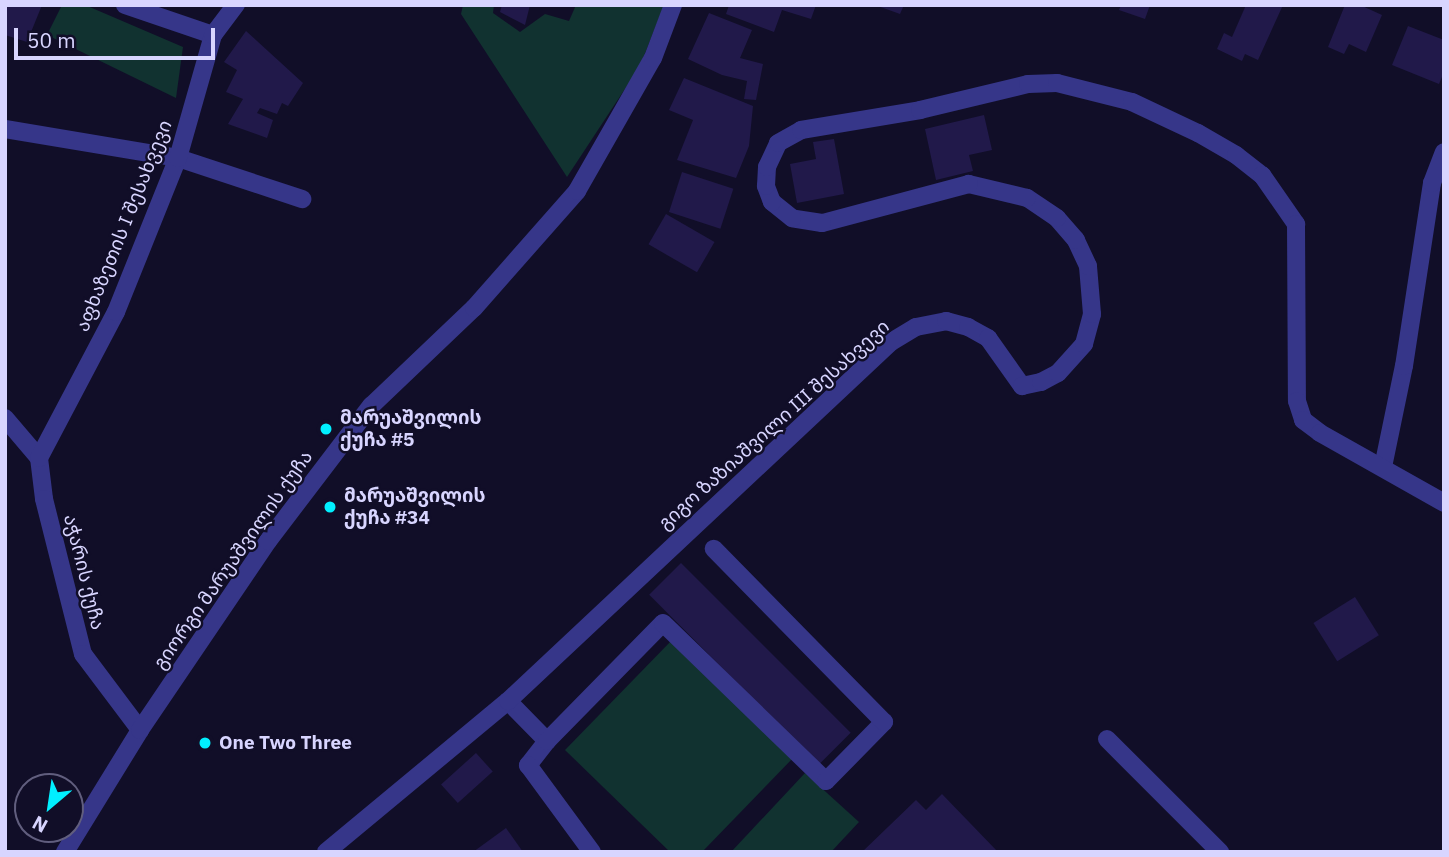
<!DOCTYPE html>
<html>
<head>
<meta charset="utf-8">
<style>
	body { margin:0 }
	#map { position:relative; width:1449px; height:857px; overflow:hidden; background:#110e28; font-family:"IBM Plex Sans","Noto Sans Georgian",sans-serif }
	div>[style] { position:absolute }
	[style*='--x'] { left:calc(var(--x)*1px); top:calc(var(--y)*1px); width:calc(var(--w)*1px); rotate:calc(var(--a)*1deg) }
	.green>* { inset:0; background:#113230 }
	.building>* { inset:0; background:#21194a; transform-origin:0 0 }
	.minor>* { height:18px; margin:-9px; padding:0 9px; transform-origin:9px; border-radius:9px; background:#363689 }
	.dots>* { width:19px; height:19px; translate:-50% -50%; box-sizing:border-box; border:4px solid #110e28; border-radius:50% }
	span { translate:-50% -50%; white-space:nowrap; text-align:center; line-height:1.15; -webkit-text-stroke:5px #110e28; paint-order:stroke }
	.street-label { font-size:19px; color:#d8d5ff }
	.poi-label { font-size:19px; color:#d8d5ff; font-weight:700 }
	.left { translate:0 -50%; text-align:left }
	.frame { position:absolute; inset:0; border:7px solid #d8d5ff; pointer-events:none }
	.north { position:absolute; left:14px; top:773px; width:70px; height:70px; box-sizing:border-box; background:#110e28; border:2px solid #615e7e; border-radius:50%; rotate:209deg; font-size:19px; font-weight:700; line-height:28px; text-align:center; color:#d8d5ff }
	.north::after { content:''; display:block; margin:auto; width:24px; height:32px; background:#01efff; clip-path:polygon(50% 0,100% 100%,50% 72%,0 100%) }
	.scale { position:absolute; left:14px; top:28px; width:201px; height:32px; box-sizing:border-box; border:4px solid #d8d5ff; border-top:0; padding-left:9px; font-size:21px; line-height:24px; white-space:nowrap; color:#d8d5ff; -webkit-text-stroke:5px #110e28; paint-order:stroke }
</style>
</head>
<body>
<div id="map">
	<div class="green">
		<i style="clip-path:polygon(62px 5px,85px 5px,183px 47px,176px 98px,47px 35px)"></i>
		<i style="clip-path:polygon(463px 5px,494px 5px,493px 13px,520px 32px,545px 14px,569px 21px,576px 5px,664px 5px,640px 66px,567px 177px,461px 14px)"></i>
		<i style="clip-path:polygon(672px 640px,793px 758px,702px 852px,670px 852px,565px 750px)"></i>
		<i style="clip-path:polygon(805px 773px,859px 822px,831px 852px,731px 852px)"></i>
	</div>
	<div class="building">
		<i style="clip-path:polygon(5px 5px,42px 5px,27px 42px,5px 35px)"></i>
		<i style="clip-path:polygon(502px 5px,530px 5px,525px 25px,500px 12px)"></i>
		<i style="clip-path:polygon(729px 5px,816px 5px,811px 19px,782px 10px,774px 32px,726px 14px)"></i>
		<i style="clip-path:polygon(875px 5px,904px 5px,900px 14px)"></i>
		<i style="clip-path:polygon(1121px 5px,1150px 5px,1145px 19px,1119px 10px)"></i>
		<i style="clip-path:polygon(1246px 5px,1283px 5px,1258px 60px,1245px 54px,1242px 61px,1217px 49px,1224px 33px,1232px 37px)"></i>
		<i style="clip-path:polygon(1345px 5px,1360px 5px,1382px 15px,1366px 52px,1349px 44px,1344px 54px,1328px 47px)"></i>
		<i style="clip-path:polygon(709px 13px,752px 30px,740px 58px,763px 64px,756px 100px,744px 99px,747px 81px,722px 75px,688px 59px)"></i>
		<i style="clip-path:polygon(1408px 26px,1444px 40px,1444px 72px,1439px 84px,1392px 65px)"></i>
		<i style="clip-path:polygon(246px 31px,303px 83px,288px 106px,282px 103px,277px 114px,260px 108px,257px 113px,273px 120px,267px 138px,228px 124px,243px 99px,226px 92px,237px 70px,224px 62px)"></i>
		<i style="clip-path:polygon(684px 78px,753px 106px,749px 146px,736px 178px,677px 160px,693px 120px,669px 110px)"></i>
		<i style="clip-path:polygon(984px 115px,992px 150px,969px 155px,973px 171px,936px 180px,925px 129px)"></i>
		<i style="clip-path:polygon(834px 139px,844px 194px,797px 203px,790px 164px,816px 159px,813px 142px)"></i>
		<i style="left:682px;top:172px;width:54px;height:42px;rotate:18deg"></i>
		<i style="left:666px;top:214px;width:56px;height:35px;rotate:30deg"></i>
		<i style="left:681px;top:563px;width:240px;height:45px;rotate:45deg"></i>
		<i style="left:1355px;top:597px;width:45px;height:49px;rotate:58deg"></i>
		<i style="left:476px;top:753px;width:25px;height:47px;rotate:48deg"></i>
		<i style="clip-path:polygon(942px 794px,998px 852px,862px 852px,916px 800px,926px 810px)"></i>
		<i style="clip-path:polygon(506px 828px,523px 852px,473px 852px)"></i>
	</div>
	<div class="minor">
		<i style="--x:125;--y:5;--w:93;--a:18.8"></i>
		<i style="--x:5;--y:129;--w:175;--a:9.5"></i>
		<i style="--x:178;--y:158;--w:131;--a:18.3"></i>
		<i style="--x:5;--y:418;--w:52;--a:49.6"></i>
		<i style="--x:39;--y:458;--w:41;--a:83"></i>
		<i style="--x:44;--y:499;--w:160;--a:75.9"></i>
		<i style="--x:83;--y:654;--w:95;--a:53.1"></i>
		<i style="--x:39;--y:458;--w:165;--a:-62.2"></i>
		<i style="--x:116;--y:312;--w:166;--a:-68.1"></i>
		<i style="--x:178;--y:158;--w:128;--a:-74.1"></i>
		<i style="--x:213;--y:35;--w:38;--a:-53"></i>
		<i style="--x:1383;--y:467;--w:103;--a:-78.3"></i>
		<i style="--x:1404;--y:366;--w:185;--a:-81.3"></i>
		<i style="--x:1432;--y:183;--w:33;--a:-69"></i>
		<i style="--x:508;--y:701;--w:56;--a:45.7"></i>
		<i style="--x:547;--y:741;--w:31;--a:128"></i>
		<i style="--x:528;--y:765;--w:108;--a:53.7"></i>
		<i style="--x:1107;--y:739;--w:160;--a:45"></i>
		<i style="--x:547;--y:741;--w:165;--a:-45.5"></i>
		<i style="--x:663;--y:623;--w:227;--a:44.1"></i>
		<i style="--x:826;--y:781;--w:83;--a:-45.5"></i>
		<i style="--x:884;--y:722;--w:243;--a:-134.5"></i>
		<i style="--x:65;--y:852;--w:143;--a:-58.4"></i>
		<i style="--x:140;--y:730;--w:228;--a:-55.9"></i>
		<i style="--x:268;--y:541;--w:170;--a:-52.7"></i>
		<i style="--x:371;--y:406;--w:142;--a:-43.6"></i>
		<i style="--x:474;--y:308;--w:156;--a:-48.6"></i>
		<i style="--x:577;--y:191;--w:153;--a:-60.3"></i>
		<i style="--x:653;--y:58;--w:57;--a:-69.3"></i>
		<i style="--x:326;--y:852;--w:236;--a:-39.7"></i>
		<i style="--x:508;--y:701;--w:525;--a:-43.15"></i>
		<i style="--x:891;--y:342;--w:29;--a:-31"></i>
		<i style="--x:916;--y:327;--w:31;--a:-11"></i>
		<i style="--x:946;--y:321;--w:23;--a:15"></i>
		<i style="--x:968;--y:327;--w:23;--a:29"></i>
		<i style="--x:988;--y:338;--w:59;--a:54.7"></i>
		<i style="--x:1022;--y:386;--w:19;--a:-12"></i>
		<i style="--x:1041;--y:382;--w:19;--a:-28"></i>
		<i style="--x:1058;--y:373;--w:39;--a:-48"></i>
		<i style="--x:1084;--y:344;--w:31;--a:-75"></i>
		<i style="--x:1092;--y:314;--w:48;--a:-94.8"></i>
		<i style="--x:1088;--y:266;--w:29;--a:-115"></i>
		<i style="--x:1076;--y:240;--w:29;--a:-131"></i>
		<i style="--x:1057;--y:218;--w:36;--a:-146"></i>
		<i style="--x:1027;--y:198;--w:60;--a:-166.4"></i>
		<i style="--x:969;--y:184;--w:152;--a:165.1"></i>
		<i style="--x:822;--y:223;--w:30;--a:-171"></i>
		<i style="--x:792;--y:218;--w:26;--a:-141"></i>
		<i style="--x:772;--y:202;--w:17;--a:-111"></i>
		<i style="--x:766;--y:186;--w:19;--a:-87"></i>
		<i style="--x:767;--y:167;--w:26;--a:-65"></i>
		<i style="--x:778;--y:143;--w:26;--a:-29"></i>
		<i style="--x:801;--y:130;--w:121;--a:-9.5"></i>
		<i style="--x:920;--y:110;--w:111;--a:-13.5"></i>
		<i style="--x:1028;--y:84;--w:29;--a:-2"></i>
		<i style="--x:1057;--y:83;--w:77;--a:14.2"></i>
		<i style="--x:1132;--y:102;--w:73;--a:25.2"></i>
		<i style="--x:1198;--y:133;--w:44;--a:30.1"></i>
		<i style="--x:1236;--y:155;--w:33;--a:38"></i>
		<i style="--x:1262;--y:175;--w:60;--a:55.2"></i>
		<i style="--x:1296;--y:224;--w:177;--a:89.7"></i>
		<i style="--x:1297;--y:401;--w:20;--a:72"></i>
		<i style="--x:1303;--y:420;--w:21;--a:37"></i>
		<i style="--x:1320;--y:433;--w:142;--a:29.4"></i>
	</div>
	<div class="dots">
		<i style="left:326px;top:429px;background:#01efff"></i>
		<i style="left:330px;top:507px;background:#01efff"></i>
		<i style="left:205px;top:743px;background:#01efff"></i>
	</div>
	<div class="street-label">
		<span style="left:124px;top:226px;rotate:-68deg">აფხაზეთის I შესახვევი</span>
		<span style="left:774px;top:425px;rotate:-42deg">გიგო ზაზიაშვილი III შესახვევი</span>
		<span style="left:233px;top:560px;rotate:-55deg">გიორგი მარუაშვილის ქუჩა</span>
		<span style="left:84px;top:572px;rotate:76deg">აჭარის ქუჩა</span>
	</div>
	<div class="poi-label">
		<span class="left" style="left:340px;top:429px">მარუაშვილის<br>ქუჩა #5</span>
		<span class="left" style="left:344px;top:507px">მარუაშვილის<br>ქუჩა #34</span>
		<span class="left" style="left:219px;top:743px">One Two Three</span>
	</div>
	<div class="frame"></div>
	<div class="north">N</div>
	<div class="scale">50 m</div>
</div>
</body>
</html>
